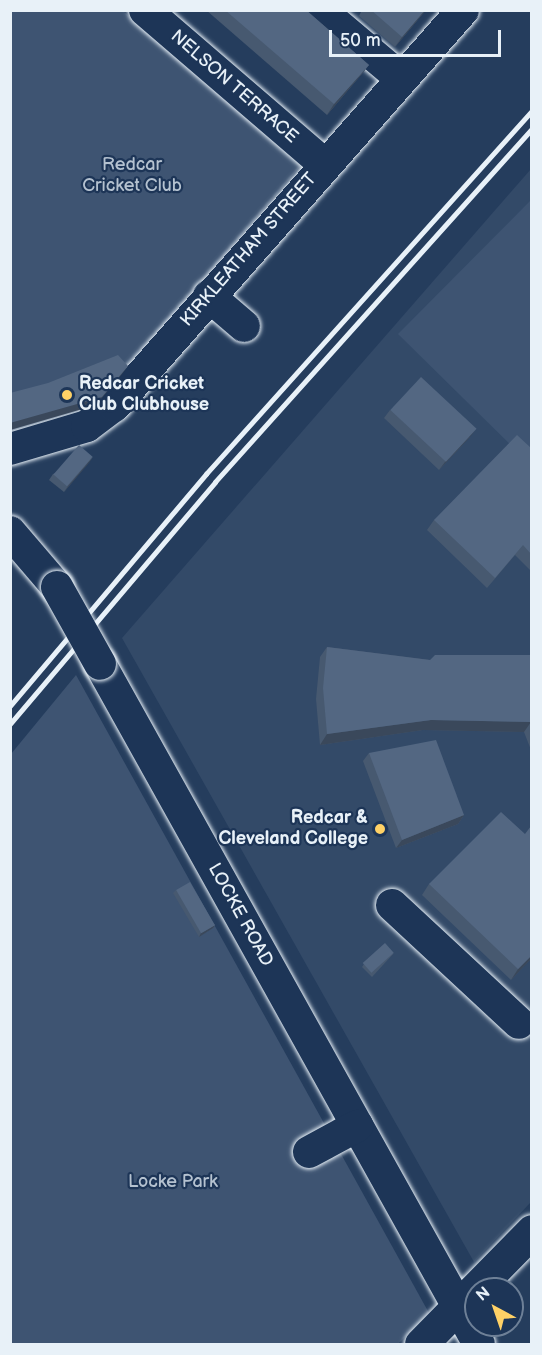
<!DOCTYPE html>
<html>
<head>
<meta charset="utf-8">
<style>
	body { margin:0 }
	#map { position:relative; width:542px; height:1355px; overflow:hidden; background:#253d5d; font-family:"Balsamiq Sans",sans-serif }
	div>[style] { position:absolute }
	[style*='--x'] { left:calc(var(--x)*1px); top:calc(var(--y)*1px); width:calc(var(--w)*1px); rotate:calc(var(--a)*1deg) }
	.built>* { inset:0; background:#334a68 }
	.green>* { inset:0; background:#3e5472 }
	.roads { filter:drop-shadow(0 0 2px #e8f1f8) drop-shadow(0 0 2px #e8f1f8) }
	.minor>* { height:32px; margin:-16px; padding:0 16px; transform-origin:16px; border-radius:16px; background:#1d3557 }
	.major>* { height:33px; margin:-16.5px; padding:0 16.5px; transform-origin:16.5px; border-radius:16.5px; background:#1d3557 }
	.rail>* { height:4.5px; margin:-2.25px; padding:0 2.25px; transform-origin:2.25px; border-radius:2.25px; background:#e8f1f8 }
	.bridges { filter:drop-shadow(0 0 2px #e8f1f8) drop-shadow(0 0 2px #e8f1f8) }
	.minor-bridge>* { height:32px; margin:-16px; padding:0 16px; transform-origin:16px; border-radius:16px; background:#1d3557 }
	.wall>* { inset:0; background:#475970 }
	.shaded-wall>* { inset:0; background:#3a485b }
	.building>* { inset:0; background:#536782; transform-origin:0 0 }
	.dots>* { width:16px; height:16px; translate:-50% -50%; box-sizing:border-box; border:3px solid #1d3557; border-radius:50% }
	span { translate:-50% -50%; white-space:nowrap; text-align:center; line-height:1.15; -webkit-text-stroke:4.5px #1d3557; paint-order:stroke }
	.street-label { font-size:18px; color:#e8f1f8 }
	.park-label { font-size:18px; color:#b5c2d0 }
	.poi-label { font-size:18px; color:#e8f1f8; font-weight:700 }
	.left { translate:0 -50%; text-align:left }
	.right { translate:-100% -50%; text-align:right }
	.frame { position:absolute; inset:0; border:12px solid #e8f1f8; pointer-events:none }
	.north { position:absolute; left:464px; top:1277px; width:60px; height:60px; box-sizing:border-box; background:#1d3557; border:2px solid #6e8097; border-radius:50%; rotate:320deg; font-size:16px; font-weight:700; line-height:24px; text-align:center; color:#e8f1f8 }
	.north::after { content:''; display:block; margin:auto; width:21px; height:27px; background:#ffd166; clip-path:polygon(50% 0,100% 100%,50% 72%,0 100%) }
	.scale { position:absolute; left:329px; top:30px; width:172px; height:27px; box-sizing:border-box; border:3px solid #e8f1f8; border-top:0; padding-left:8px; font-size:18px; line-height:21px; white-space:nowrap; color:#e8f1f8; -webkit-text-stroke:4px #1d3557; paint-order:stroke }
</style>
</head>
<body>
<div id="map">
	<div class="built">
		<i style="clip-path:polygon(531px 169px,531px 1202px,474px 1262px,122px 638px)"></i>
	</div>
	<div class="green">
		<i style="clip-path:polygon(10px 11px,123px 11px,302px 164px,96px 405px,11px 432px)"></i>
		<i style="clip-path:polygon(531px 200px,531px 465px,398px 334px)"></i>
		<i style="clip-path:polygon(76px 675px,429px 1313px,398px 1344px,11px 1344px,11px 754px)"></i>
	</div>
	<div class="roads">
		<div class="minor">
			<i style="--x:145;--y:10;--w:236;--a:40.7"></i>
			<i style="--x:320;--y:10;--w:107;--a:40.1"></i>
			<i style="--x:209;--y:296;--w:46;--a:40.6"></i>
			<i style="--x:10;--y:449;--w:80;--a:-16.6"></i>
			<i style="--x:87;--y:426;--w:34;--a:-37"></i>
			<i style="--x:114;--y:406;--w:528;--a:-48.61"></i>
			<i style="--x:10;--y:532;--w:72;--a:49.5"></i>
			<i style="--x:100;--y:664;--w:778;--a:60.87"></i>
			<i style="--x:392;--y:905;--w:173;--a:42.9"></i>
			<i style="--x:309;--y:1152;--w:55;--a:-28.4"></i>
		</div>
		<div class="major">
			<i style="--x:421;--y:1344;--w:158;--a:-45.5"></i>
		</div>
	</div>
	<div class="rail">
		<i style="--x:10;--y:706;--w:304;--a:-49.8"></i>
		<i style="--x:206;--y:474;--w:488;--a:-48.1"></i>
		<i style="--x:10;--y:724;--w:317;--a:-49.7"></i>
		<i style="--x:215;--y:482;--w:474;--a:-48.1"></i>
	</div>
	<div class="bridges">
		<div class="minor-bridge">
			<i style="--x:57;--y:587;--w:88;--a:60.8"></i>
		</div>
	</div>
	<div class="wall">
		<i style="clip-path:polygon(206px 10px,306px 10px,369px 65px,361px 75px,327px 115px)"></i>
		<i style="clip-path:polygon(362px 10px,426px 10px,395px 47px,359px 16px)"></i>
		<i style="clip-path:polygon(390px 410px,470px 437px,439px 470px,384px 418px)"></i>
		<i style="clip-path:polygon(531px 448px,531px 571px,515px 555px,487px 588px,427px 530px,434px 520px)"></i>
		<i style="clip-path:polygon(93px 457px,64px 492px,49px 480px,53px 474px)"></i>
		<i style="clip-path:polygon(327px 647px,430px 660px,530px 655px,531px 651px,531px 750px,524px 732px,423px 730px,320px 745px,316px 699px,320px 657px)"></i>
		<i style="clip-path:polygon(369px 753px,464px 815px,458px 824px,396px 848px,363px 761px)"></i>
		<i style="clip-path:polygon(525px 834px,531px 959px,511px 980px,422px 895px,429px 884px)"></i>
		<i style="clip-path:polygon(176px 890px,215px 925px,213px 928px,199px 937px,173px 893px)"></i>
		<i style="clip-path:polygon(394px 953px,372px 977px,362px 967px,364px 964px)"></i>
	</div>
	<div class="shaded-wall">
		<i style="clip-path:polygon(425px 10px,426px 10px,395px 47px,402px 37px)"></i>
		<i style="clip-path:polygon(369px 65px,361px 75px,327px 115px,334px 104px)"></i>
		<i style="clip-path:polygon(128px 366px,122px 374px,96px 405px,10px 430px,10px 423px)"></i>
		<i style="clip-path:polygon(476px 429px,470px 437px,439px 470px,445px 462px)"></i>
		<i style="clip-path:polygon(93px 457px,89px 463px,64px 492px,68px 486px)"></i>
		<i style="clip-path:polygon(431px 720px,531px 722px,524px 732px,423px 730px,320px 745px,327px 734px)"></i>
		<i style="clip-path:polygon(464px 815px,458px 824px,396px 848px,402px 840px)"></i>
		<i style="clip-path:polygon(215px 925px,213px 928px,199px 937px,201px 933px)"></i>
		<i style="clip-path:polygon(531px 956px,531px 959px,511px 980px,518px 969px)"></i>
	</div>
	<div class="building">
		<i style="clip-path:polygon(225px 10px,306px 10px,369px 65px,334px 104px)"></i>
		<i style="clip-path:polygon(371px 10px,425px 10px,402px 37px)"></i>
		<i style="clip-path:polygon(118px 355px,128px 366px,102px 397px,10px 423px,10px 393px,48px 383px)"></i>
		<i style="left:421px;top:377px;width:76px;height:45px;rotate:43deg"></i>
		<i style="clip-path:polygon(517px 435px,531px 448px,531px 554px,523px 545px,495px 578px,434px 520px)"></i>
		<i style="left:79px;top:445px;width:18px;height:39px;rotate:41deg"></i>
		<i style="clip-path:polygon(327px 647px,430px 660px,435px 655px,531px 655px,531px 723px,531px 722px,431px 720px,327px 734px,323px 688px)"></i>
		<i style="clip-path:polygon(436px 740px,464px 815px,402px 840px,369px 753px)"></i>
		<i style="clip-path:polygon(501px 812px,525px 834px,531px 826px,531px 956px,518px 969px,429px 884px)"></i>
		<i style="left:190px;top:882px;width:50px;height:16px;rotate:60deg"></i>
		<i style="left:385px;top:943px;width:13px;height:30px;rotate:48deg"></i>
	</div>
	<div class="dots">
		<i style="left:67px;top:395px;background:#ffd166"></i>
		<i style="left:380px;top:829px;background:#ffd166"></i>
	</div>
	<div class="street-label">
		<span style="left:234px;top:87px;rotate:41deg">NELSON TERRACE</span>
		<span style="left:249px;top:250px;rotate:-49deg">KIRKLEATHAM STREET</span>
		<span style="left:240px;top:915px;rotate:61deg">LOCKE ROAD</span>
	</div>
	<div class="park-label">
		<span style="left:132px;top:176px">Redcar<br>Cricket Club</span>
		<span style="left:173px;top:1182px">Locke Park</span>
	</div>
	<div class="poi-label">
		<span class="left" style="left:79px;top:395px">Redcar Cricket<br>Club Clubhouse</span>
		<span class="right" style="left:368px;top:829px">Redcar &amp;<br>Cleveland College</span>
	</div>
	<div class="frame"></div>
	<div class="north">N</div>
	<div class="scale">50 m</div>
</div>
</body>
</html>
